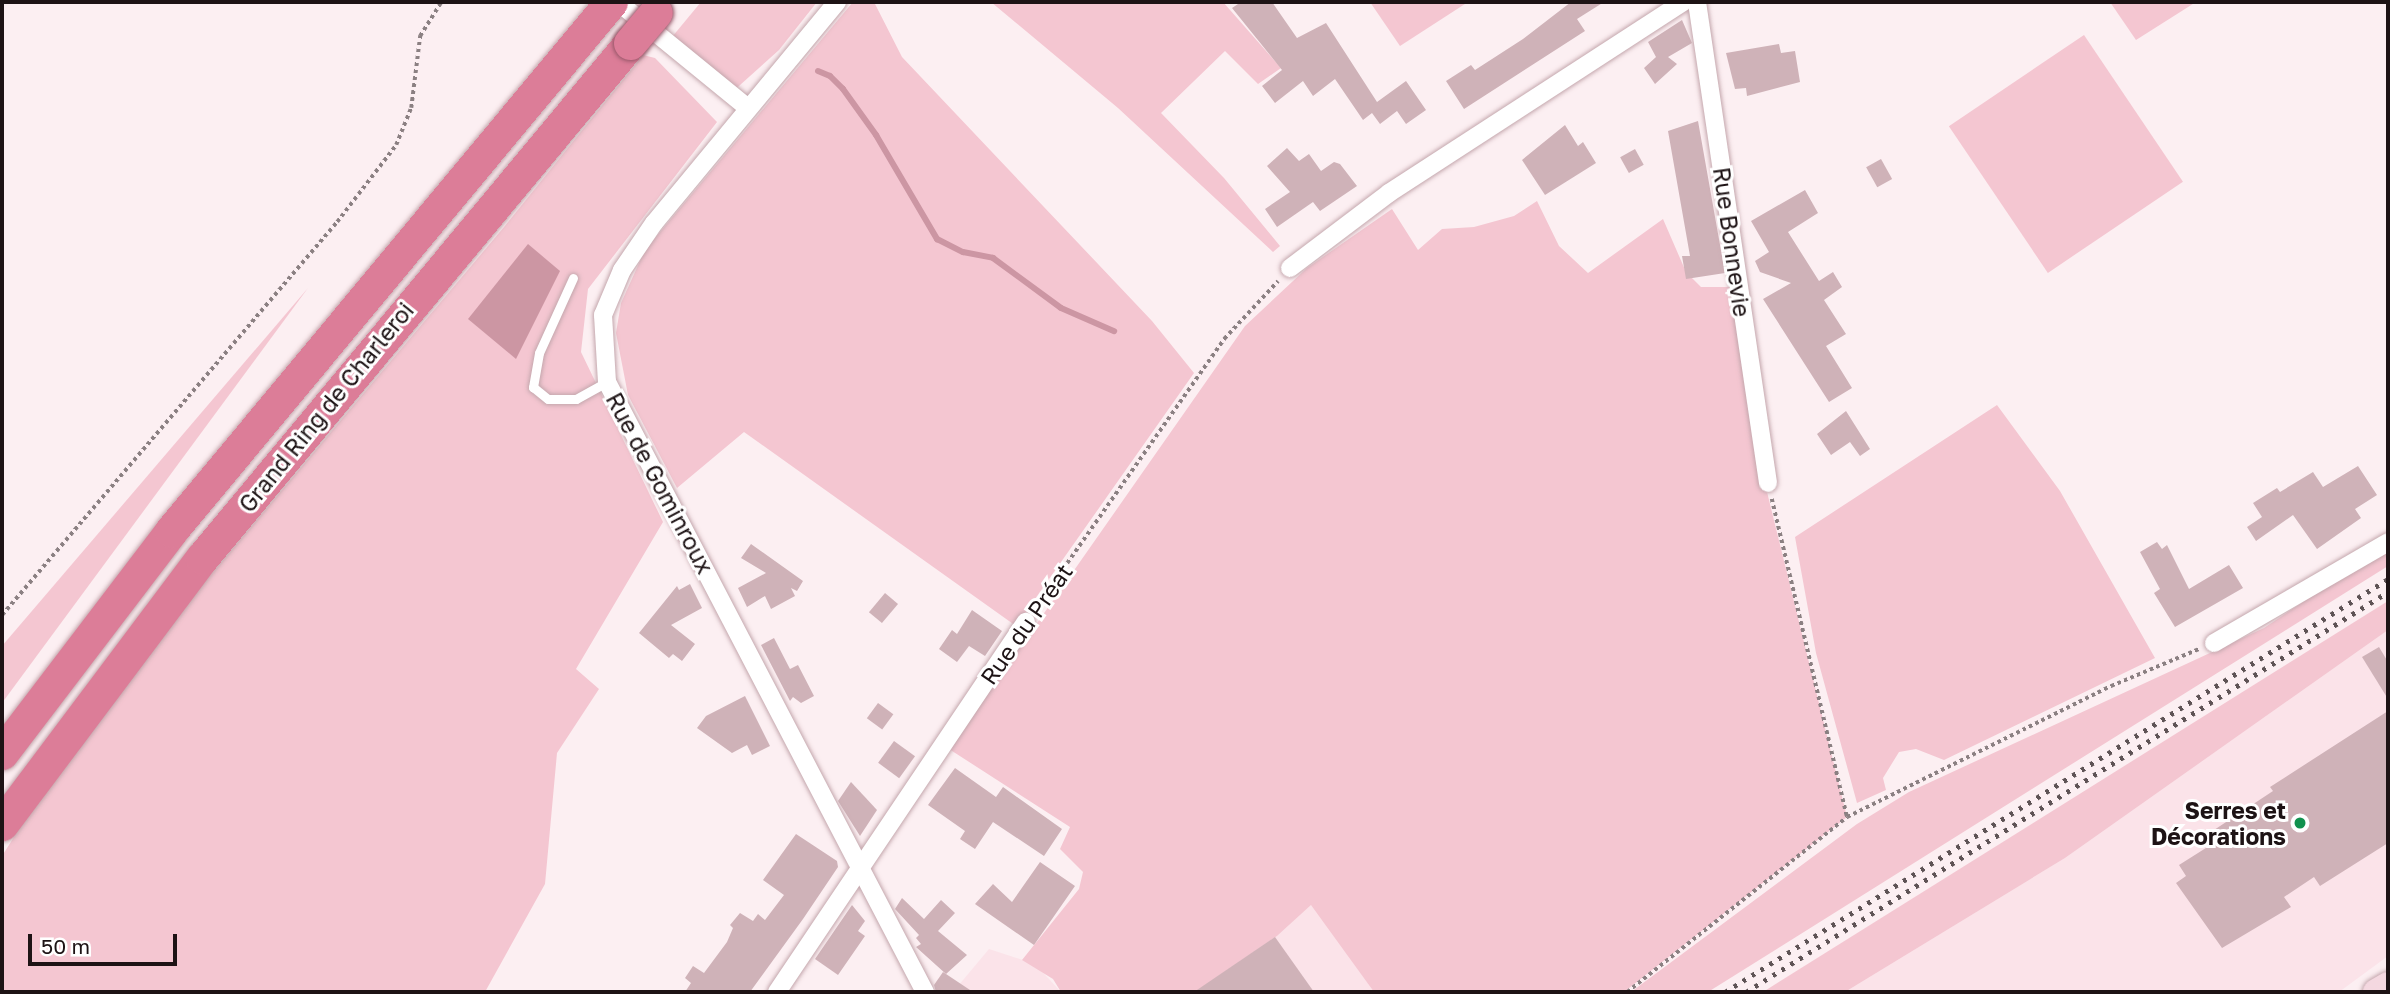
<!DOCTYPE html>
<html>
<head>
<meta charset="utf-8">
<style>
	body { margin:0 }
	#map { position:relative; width:2390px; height:994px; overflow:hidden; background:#fceff2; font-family:"Golos Text",sans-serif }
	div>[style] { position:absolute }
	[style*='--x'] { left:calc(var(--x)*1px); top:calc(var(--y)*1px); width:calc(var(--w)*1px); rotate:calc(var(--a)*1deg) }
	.built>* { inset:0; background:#fbe3e9 }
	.green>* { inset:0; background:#f4c6d1; transform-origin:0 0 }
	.water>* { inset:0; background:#cc96a3 }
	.stream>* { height:6px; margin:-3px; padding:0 3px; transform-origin:3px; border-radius:3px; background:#cc96a3 }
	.building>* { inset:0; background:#cfb2b8; transform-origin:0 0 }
	.path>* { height:3.5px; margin-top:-1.75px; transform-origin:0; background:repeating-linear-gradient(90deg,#8b8082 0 3.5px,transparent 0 7px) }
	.roads { filter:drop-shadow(0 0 2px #c4a7ad) drop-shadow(0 0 2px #c4a7ad) }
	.lane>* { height:9px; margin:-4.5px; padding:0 4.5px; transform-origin:4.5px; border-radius:4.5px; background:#fff }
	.street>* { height:18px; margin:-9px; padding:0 9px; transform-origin:9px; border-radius:9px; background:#fff }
	.secondary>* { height:26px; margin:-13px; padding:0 13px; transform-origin:13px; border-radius:13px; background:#f4d8e0 }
	.highway>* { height:33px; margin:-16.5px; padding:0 16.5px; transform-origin:16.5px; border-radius:16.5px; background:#dc7d98 }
	.rail>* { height:5px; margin-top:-2.5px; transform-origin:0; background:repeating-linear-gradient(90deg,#5e5355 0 3.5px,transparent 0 10.5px) }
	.bridges { filter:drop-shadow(0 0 2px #99586a) drop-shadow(0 0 2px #99586a) }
	.highway-bridge>* { height:33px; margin:-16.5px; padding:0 16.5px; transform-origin:16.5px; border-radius:16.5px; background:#dc7d98 }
	.dots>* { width:19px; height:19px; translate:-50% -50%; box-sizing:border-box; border:4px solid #fff; border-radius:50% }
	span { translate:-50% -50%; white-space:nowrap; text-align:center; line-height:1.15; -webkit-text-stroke:6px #fff; paint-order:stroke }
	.street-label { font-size:23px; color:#1d1315 }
	.poi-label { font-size:23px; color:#1d1315; font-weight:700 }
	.right { translate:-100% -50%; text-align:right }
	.frame { position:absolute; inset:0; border:4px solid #1d1315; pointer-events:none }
	.scale { position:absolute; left:28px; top:934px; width:149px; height:32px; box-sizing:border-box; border:4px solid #1d1315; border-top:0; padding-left:9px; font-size:21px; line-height:24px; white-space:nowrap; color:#1d1315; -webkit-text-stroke:5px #fff; paint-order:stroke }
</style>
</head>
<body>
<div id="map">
	<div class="built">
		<i style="clip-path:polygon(2388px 630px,2388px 956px,2339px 992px,1845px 992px,2065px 858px)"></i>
		<i style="clip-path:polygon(1312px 904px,1374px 992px,1195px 992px,1277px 936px)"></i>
		<i style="clip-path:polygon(989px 949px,1035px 964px,1061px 992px,953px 992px)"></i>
	</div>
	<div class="green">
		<i style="clip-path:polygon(701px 2px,817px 2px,779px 50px,730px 94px,672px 37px)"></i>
		<i style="clip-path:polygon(853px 2px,874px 2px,902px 57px,1152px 321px,1194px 373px,1016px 626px,744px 432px,677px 488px,628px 395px,616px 333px,621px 303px,645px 250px)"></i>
		<i style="clip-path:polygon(991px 2px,1223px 2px,1281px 68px,1258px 84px,1225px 51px,1161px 113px,1224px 178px,1280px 246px,1273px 252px,1118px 108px)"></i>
		<i style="clip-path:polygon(1370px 2px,1468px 2px,1400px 46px)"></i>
		<i style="clip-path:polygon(2110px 2px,2196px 2px,2136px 40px)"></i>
		<i style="left:2084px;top:35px;width:177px;height:163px;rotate:56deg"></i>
		<i style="clip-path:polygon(643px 55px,655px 58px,717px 122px,588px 289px,581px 352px,663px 522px,576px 669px,599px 689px,557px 753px,545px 884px,485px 992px,2px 992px,2px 856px,88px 720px,504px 227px)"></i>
		<i style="clip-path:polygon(1537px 201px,1559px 246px,1588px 273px,1663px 219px,1686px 272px,1701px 287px,1739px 287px,1753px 435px,1847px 817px,1624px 992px,1374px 992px,1311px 905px,1277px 936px,1195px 992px,1061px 992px,1053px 979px,1022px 960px,1079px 889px,1083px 872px,1060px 849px,1070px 827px,949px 749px,1245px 326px,1307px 268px,1392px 209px,1418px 250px,1442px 229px,1474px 227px,1514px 216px)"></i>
		<i style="clip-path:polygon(308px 288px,2px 703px,2px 646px)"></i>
		<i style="clip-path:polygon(1997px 405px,2060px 491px,2155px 658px,1944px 760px,1916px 749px,1899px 752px,1883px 778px,1886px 790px,1857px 803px,1816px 653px,1795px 537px)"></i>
		<i style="clip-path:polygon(2388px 545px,2388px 566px,1708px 992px,1631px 992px,1857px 824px,1909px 792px,2264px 628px)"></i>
		<i style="clip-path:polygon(2388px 601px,2388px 630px,2065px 858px,1845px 992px,1763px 992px)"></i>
	</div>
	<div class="water">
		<i style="clip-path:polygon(528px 244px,560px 271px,516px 359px,468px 319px)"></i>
	</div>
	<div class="stream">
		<i style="--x:818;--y:71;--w:13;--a:23"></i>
		<i style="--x:830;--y:76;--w:18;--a:45"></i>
		<i style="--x:843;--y:89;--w:57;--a:54.3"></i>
		<i style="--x:876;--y:135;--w:121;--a:59.6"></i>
		<i style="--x:937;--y:239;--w:29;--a:27"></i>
		<i style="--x:963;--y:252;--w:31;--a:11"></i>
		<i style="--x:993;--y:258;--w:84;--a:36.3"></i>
		<i style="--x:1061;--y:308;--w:58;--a:23.5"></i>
	</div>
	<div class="building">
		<i style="clip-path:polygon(1241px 2px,1272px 2px,1297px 38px,1326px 23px,1377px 102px,1406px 81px,1426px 110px,1406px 124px,1397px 111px,1380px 124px,1372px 113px,1363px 120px,1335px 79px,1313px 96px,1303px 81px,1275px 103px,1262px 86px,1282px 70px,1232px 8px)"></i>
		<i style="clip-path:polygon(1571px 2px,1604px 2px,1577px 19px,1585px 31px,1464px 109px,1446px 81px,1471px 65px,1475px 70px,1523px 39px)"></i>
		<i style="clip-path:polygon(1682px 20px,1692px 43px,1668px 57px,1677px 64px,1655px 84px,1644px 68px,1656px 57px,1648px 42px)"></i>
		<i style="clip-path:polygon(1779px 44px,1781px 53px,1795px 51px,1800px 82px,1747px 96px,1746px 88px,1735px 89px,1726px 53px)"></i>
		<i style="clip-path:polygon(1698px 121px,1725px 273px,1686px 279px,1682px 256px,1690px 256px,1668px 131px)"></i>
		<i style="clip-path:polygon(1565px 125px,1578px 146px,1583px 142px,1596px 163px,1545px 195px,1522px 160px)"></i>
		<i style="clip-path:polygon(1287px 148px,1299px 161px,1309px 154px,1321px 171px,1334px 162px,1340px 164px,1357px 186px,1320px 211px,1313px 202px,1277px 227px,1265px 209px,1290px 192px,1267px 166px)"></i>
		<i style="left:1635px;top:149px;width:18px;height:17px;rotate:61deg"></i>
		<i style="left:1881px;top:159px;width:23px;height:17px;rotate:61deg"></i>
		<i style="clip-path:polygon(1805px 190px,1818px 213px,1788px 232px,1819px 281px,1833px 272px,1842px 287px,1824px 300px,1846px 334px,1826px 346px,1852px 388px,1829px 402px,1763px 299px,1791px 283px,1760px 272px,1755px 261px,1769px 252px,1751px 221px)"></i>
		<i style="clip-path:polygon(1846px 411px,1870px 449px,1860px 456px,1850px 442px,1831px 455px,1817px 434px)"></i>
		<i style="clip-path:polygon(2358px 466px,2377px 495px,2355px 509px,2361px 518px,2317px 549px,2293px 515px,2256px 541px,2247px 527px,2262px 517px,2253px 503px,2277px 488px,2280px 492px,2313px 472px,2323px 487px)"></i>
		<i style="clip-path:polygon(2157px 542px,2162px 549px,2167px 545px,2189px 589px,2229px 565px,2243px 588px,2175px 627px,2154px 593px,2160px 589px,2140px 552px)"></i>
		<i style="clip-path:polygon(751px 544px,803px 581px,797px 591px,791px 588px,795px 596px,771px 609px,765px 596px,747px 607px,738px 588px,766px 573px,741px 558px)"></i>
		<i style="clip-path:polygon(690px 584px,702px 608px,671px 625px,695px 644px,682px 661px,673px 654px,669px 658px,639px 633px,677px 586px,679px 590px)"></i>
		<i style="left:885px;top:593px;width:17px;height:25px;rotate:40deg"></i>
		<i style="clip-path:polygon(972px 610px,1002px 631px,985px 656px,969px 646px,957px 662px,939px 649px,952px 630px,957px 634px)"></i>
		<i style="clip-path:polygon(774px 638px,790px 669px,798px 665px,814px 696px,801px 703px,793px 697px,790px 701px,761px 645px)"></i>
		<i style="clip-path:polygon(2379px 647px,2388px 662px,2388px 699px,2362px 657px)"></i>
		<i style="clip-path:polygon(745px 696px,770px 746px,752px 755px,747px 745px,732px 753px,697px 728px,706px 716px)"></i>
		<i style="left:878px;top:703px;width:19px;height:19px;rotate:36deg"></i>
		<i style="clip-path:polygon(2388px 711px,2388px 843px,2320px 886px,2314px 877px,2284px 897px,2291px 907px,2222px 948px,2176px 883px,2186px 876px,2179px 865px,2217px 841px,2211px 832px,2273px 791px,2270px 787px)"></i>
		<i style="left:894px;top:741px;width:26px;height:27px;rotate:36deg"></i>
		<i style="clip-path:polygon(955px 768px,996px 797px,1003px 787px,1062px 829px,1044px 856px,993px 822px,975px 849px,960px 839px,965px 831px,928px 805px)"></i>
		<i style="clip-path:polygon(851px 782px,877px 810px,860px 836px,838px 801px)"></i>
		<i style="clip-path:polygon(796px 834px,837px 861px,838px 867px,803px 919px,750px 992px,685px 992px,691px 983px,685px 978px,693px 966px,704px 973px,727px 942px,733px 928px,730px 925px,740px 913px,753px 921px,758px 914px,765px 920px,784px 895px,763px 880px)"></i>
		<i style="clip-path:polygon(1040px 862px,1075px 886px,1034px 945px,975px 904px,993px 884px,1012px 902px)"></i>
		<i style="clip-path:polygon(902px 898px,924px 919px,941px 900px,955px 913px,938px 931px,967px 955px,946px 974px,916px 947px,921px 944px,916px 938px,919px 935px,895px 909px)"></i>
		<i style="clip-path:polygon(852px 905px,865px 921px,858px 931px,865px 936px,838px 975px,815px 959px)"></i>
		<i style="clip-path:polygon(1275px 937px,1314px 992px,1194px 992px)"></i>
		<i style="clip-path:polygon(943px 972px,973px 992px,936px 992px,934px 985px)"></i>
	</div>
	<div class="path">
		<i style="--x:1772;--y:499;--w:327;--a:76.7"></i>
		<i style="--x:1035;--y:609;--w:330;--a:-55"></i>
		<i style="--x:1224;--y:339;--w:79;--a:-47"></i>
		<i style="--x:2;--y:615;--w:516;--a:-49.56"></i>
		<i style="--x:337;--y:222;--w:97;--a:-52.5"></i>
		<i style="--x:396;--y:145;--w:40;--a:-68"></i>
		<i style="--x:411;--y:108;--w:73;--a:-82.9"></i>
		<i style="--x:420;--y:36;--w:40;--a:-58"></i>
		<i style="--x:1627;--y:992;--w:281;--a:-38.5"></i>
		<i style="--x:1847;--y:817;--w:295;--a:-26.4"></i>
		<i style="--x:2111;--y:686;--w:95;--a:-22.8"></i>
	</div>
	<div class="roads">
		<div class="lane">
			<i style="--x:573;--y:278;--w:82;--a:114.4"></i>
			<i style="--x:539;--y:353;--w:35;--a:100"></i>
			<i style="--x:533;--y:387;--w:19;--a:39"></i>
			<i style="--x:548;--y:399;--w:28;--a:0"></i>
			<i style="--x:576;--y:399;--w:35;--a:-29"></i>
		</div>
		<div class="street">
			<i style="--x:618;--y:2;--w:168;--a:39.2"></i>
			<i style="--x:837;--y:2;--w:287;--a:129.6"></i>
			<i style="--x:654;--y:223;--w:57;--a:124.2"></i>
			<i style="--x:622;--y:270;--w:49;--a:112.9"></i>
			<i style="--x:603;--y:315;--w:67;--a:86.6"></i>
			<i style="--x:607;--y:382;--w:688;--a:62.47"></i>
			<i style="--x:1697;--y:2;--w:486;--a:81.6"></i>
			<i style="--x:1290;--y:268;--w:124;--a:-37.1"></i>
			<i style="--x:1389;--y:193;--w:351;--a:-33"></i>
			<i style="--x:2214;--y:643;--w:201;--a:-30.1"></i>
			<i style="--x:777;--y:992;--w:446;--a:-56.1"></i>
		</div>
		<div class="secondary">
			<i style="--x:2376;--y:992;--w:14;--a:-30"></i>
		</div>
		<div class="highway">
			<i style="--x:2;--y:753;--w:279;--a:-52.7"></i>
			<i style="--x:171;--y:531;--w:688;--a:-50.25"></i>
			<i style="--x:2;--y:824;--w:333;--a:-53.1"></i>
			<i style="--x:202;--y:558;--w:670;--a:-50.27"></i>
		</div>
	</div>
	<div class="rail">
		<i style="--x:1725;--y:992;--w:781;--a:-31.92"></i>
		<i style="--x:1746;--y:992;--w:756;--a:-31.93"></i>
	</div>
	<div class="bridges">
		<div class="highway-bridge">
			<i style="--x:630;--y:43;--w:40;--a:-50"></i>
		</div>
	</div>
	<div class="dots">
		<i style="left:2300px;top:823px;background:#11914e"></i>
	</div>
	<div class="street-label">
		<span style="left:1732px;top:242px;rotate:82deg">Rue Bonnevie</span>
		<span style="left:326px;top:407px;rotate:-51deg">Grand Ring de Charleroi</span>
		<span style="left:660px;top:483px;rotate:62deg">Rue de Gominroux</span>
		<span style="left:1026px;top:624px;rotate:-55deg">Rue du Préat</span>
	</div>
	<div class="poi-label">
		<span class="right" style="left:2286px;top:823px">Serres et<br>Décorations</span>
	</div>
	<div class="frame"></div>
	<div class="scale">50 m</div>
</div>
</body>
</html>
